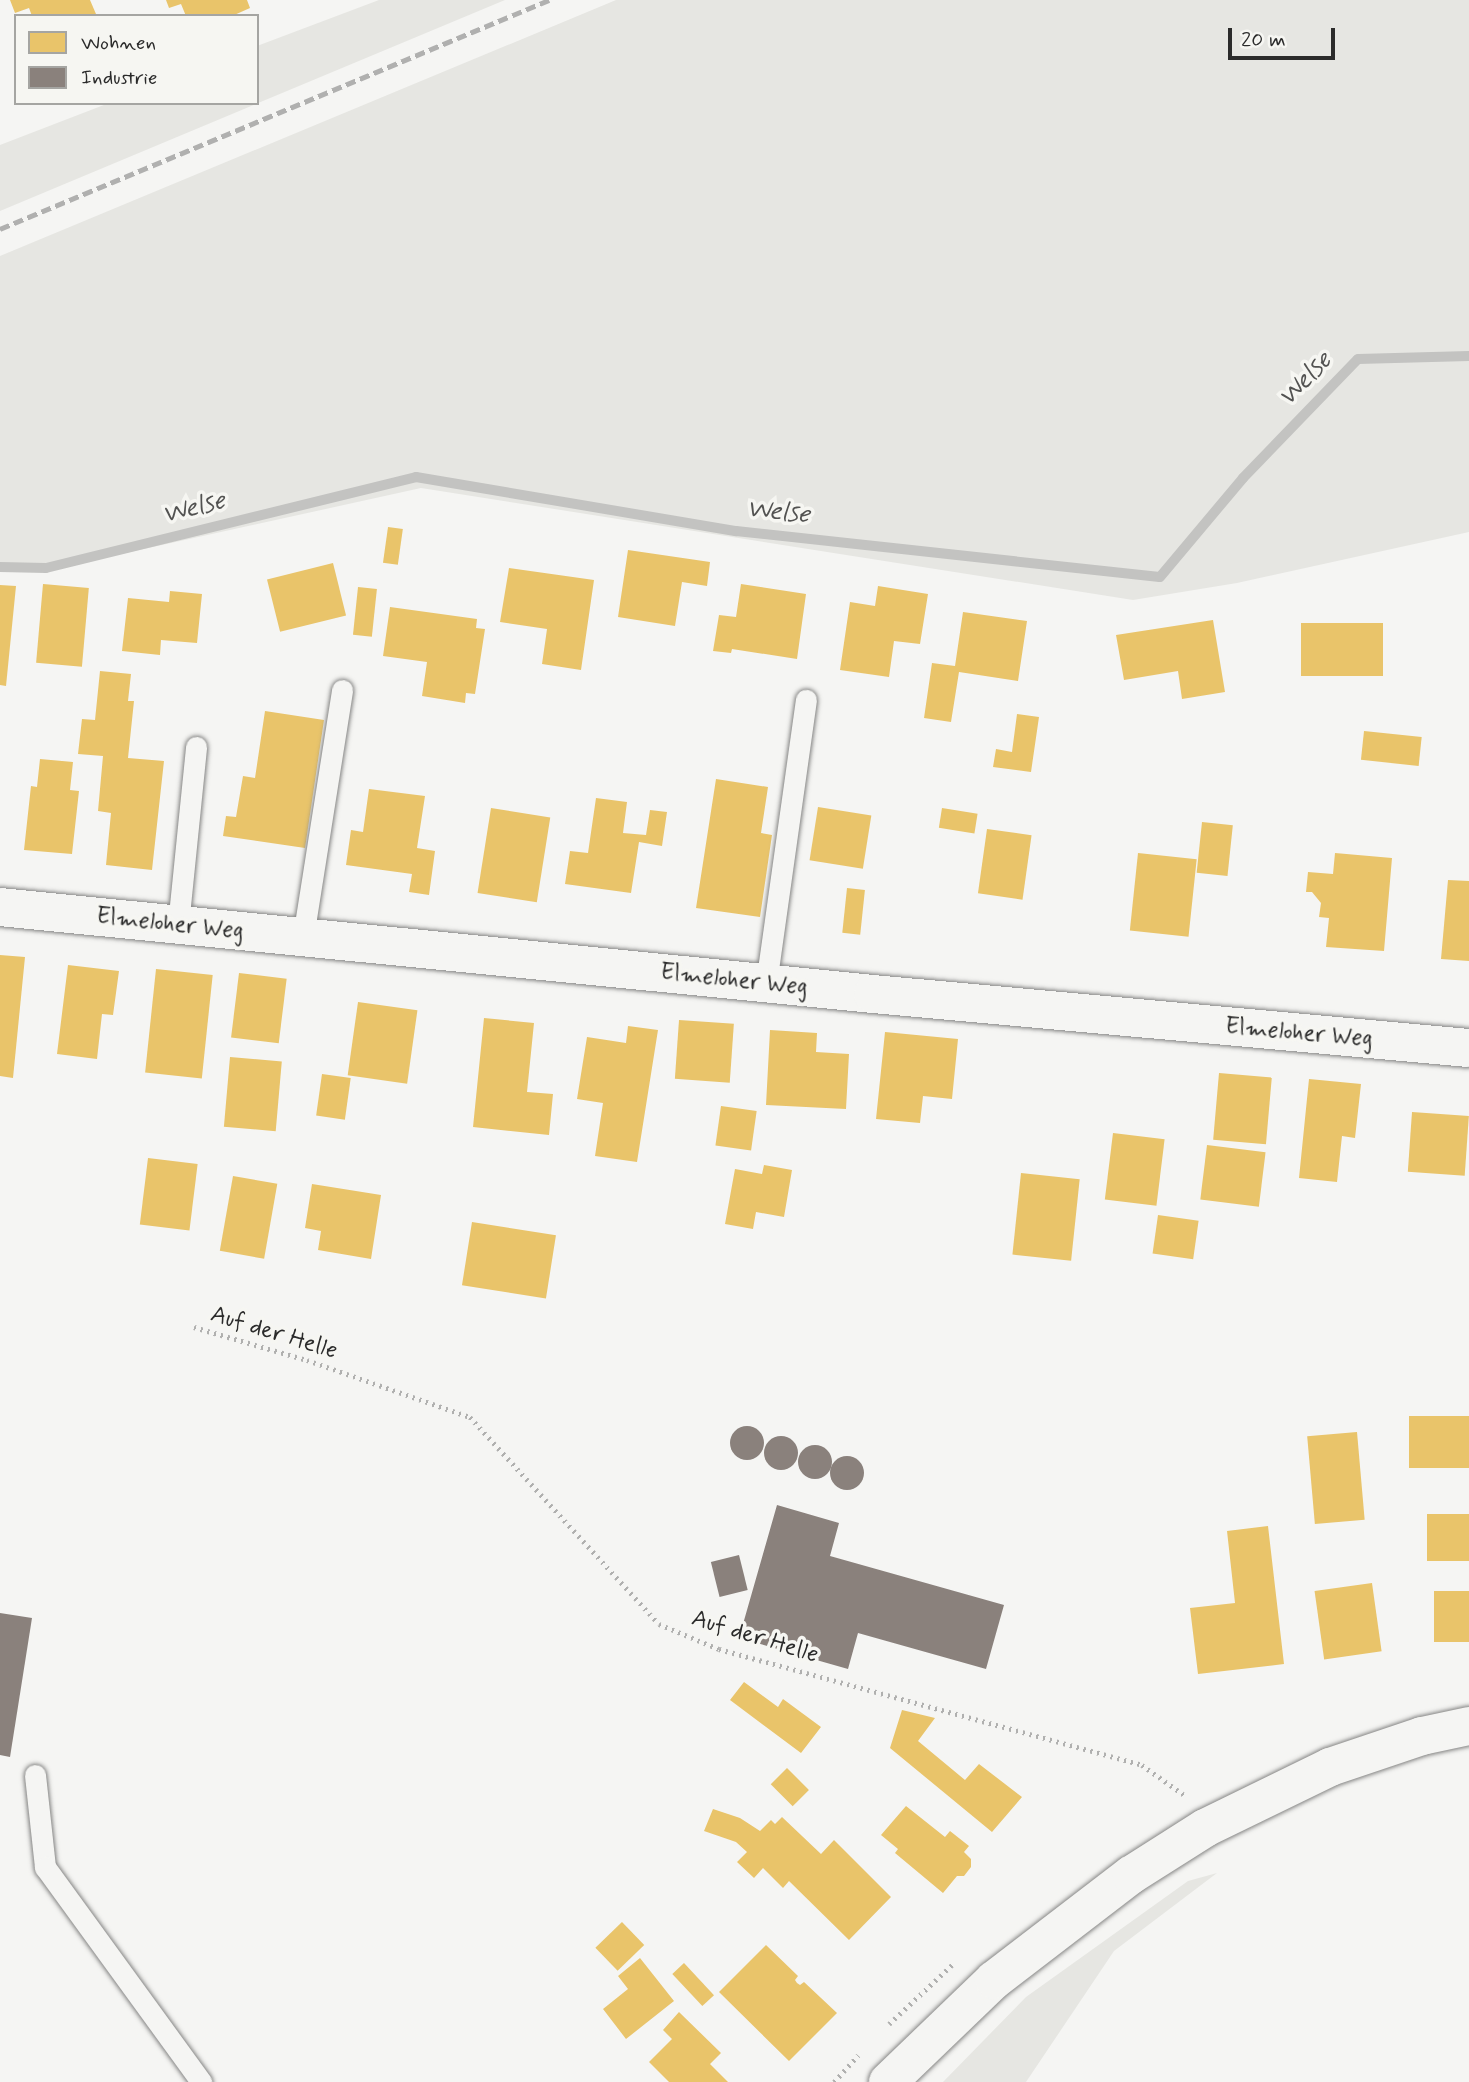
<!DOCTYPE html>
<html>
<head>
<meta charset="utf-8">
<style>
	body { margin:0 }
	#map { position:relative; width:1469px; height:2082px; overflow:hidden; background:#f5f5f3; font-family:Mynerve,sans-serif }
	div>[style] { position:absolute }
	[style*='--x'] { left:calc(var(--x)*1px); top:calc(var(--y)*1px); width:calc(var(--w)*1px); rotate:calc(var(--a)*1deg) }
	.green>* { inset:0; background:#e6e6e2 }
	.homes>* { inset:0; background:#e9c46a; transform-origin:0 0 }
	.industry>* { inset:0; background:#8a817c; transform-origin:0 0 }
	.round { border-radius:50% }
	.stream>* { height:10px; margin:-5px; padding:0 5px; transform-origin:5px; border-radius:5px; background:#c3c3c1 }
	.path>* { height:4.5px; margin-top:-2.25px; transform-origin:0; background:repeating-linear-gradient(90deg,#b0b0af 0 2px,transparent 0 7px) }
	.roads { filter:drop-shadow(0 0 2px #868685) drop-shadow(0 0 2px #868685) }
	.service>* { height:21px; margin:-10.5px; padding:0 10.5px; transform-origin:10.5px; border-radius:10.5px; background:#f5f5f3 }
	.minor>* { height:38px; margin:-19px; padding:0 19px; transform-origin:19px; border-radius:19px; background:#f5f5f3 }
	.secondary>* { height:38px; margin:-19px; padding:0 19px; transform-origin:19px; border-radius:19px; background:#f5f5f3 }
	.rail>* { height:5px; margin-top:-2.5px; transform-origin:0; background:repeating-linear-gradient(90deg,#b0b0af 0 10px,transparent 0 15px) }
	span { translate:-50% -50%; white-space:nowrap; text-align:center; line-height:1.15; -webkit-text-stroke:7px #f6f6f2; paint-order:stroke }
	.street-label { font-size:24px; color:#2b2b2b }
	.water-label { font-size:26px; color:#525251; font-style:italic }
	.legend { position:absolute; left:14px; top:14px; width:245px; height:91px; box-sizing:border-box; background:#f6f6f2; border:2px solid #a5a5a2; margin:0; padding:9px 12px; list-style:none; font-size:21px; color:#2b2b2b }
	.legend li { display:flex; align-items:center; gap:14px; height:35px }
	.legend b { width:35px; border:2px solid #a5a5a2 }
	.scale { position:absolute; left:1228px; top:28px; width:107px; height:32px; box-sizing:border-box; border:4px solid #2b2b2b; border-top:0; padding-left:9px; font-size:21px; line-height:24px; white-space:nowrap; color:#2b2b2b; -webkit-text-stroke:5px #f6f6f2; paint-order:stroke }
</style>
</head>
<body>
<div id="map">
	<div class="green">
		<i style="clip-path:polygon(379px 0,505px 0,0 211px,0 145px,109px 103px,257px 103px,257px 46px)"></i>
		<i style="clip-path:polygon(616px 0,1469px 0,1469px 532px,1237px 583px,1133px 600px,421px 488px,44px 571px,0 570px,0 256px)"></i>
		<i style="clip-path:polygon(1217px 1873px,1114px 1951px,1026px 2082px,943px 2082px,1026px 1997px,1188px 1881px)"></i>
	</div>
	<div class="homes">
		<i style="clip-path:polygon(10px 0,90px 0,96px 14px,32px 16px,29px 8px,15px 13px)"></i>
		<i style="clip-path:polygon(166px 0,247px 0,250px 8px,232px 16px,186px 16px,181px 4px,169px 8px)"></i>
		<i style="left:388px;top:527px;width:15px;height:36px;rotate:8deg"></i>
		<i style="clip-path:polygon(628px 550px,710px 562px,707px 586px,682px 582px,675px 626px,618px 617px)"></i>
		<i style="left:333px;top:563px;width:54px;height:68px;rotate:76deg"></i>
		<i style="clip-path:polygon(509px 568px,594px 580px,581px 670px,542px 664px,547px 629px,500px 622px)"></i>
		<i style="left:43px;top:584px;width:46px;height:79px;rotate:5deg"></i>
		<i style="clip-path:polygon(741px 584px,806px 594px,797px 659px,732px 649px,731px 653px,713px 651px,719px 615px,736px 617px)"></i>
		<i style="clip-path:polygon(0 585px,16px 586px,6px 686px,0 685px)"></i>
		<i style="clip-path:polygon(878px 586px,928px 594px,920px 644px,894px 641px,889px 677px,840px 670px,850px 602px,875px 606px)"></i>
		<i style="left:358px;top:587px;width:19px;height:48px;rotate:6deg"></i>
		<i style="clip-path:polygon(170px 591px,202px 594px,197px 643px,161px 640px,160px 655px,122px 651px,128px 598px,169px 602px)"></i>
		<i style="clip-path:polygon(390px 607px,477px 619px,476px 628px,485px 629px,475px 694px,466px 693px,465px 703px,422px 696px,427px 662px,383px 656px)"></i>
		<i style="clip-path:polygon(963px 612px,1027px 621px,1018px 681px,959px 672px,951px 722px,924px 718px,932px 663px,955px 666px)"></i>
		<i style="clip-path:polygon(1213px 620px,1225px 692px,1182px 699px,1178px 671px,1124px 680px,1116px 635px)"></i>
		<i style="left:1301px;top:623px;width:82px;height:53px"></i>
		<i style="clip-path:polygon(100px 671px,131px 674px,128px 701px,134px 701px,128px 758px,164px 761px,152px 870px,106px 865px,111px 813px,98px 811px,103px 756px,78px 754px,82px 719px,95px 720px)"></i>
		<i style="clip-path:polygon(265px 711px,324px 720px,305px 848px,223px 836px,226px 816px,236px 817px,243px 776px,255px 778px)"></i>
		<i style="clip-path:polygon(1017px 714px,1039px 717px,1031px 772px,993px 767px,996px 749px,1012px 752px)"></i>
		<i style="left:1364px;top:731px;width:58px;height:29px;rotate:6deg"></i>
		<i style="clip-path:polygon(40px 759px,73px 762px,70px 790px,79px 791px,72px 854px,24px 850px,31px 786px,37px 787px)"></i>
		<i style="clip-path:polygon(716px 779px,768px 787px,761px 833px,772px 835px,760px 917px,696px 908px)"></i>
		<i style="clip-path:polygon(369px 789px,425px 796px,417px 848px,435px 851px,429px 895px,409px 892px,412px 874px,346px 865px,351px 830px,363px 832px)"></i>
		<i style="clip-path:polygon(596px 798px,627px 802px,623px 833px,646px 835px,650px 810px,667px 812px,662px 846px,639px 842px,631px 893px,565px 884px,570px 851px,588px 853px)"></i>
		<i style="left:818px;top:807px;width:54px;height:54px;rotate:9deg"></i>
		<i style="left:491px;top:808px;width:60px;height:86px;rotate:9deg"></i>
		<i style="left:942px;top:808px;width:36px;height:20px;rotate:9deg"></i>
		<i style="left:1202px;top:822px;width:31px;height:51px;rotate:6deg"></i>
		<i style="left:987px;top:829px;width:45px;height:65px;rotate:8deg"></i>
		<i style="left:1138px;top:853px;width:59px;height:78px;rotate:6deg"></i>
		<i style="clip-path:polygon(1335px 853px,1392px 858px,1384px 951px,1326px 947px,1329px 918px,1319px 917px,1321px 903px,1312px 892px,1306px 892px,1308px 872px,1333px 874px)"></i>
		<i style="clip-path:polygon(1448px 880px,1469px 881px,1469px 961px,1441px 959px)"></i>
		<i style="left:847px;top:888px;width:18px;height:45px;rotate:6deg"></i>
		<i style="clip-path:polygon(0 955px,25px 957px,13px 1078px,0 1076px)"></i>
		<i style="clip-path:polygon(68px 965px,119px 971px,113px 1015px,102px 1014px,97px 1059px,57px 1054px)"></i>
		<i style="left:156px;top:969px;width:57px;height:104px;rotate:6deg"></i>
		<i style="left:239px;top:973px;width:48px;height:65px;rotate:7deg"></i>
		<i style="left:358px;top:1002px;width:60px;height:74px;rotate:8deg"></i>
		<i style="clip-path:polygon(484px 1018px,534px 1023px,527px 1092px,553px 1094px,549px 1135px,473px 1127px)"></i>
		<i style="left:679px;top:1020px;width:55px;height:59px;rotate:4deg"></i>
		<i style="clip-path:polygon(628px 1026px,658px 1030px,637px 1162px,595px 1156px,603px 1103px,577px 1099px,587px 1037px,626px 1043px)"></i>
		<i style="clip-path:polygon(770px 1030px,817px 1033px,816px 1052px,849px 1054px,846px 1109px,766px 1105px)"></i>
		<i style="clip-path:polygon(885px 1032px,958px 1039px,952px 1099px,923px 1096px,920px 1123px,876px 1119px)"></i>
		<i style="left:230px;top:1057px;width:52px;height:70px;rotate:5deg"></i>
		<i style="left:1219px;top:1073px;width:53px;height:67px;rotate:5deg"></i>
		<i style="left:322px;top:1074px;width:29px;height:42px;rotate:8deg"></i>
		<i style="clip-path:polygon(1309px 1079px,1361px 1084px,1355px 1138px,1342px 1136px,1337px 1182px,1299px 1178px)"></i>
		<i style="left:721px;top:1106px;width:36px;height:40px;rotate:8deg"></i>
		<i style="left:1412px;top:1112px;width:57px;height:60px;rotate:4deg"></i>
		<i style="left:1113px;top:1133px;width:52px;height:67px;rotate:7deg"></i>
		<i style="left:1207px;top:1145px;width:59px;height:55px;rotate:7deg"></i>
		<i style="left:148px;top:1158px;width:50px;height:67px;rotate:7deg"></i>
		<i style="clip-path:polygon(764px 1165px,792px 1170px,784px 1217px,756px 1212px,753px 1229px,725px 1224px,735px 1169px,762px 1174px)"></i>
		<i style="left:1021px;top:1173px;width:59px;height:82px;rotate:6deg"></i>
		<i style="left:233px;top:1176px;width:45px;height:76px;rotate:10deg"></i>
		<i style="clip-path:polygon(312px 1184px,381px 1195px,371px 1259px,318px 1250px,321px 1231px,305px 1228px)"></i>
		<i style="left:1158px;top:1215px;width:41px;height:39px;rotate:8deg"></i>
		<i style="left:472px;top:1222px;width:85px;height:64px;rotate:9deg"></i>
		<i style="left:1469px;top:1416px;width:52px;height:60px;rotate:90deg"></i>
		<i style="left:1357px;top:1432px;width:88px;height:50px;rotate:85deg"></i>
		<i style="left:1469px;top:1514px;width:47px;height:42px;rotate:90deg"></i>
		<i style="clip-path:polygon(1268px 1526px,1284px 1664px,1198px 1674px,1190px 1608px,1235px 1603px,1227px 1531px)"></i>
		<i style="left:1372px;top:1583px;width:69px;height:58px;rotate:82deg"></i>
		<i style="left:1469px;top:1591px;width:51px;height:35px;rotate:90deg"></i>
		<i style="clip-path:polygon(744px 1682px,778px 1707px,783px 1699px,821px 1727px,801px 1753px,730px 1700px)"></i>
		<i style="clip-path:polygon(902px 1710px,935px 1718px,918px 1741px,965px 1780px,979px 1764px,1022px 1797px,992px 1832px,890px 1748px)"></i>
		<i style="left:787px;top:1768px;width:31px;height:23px;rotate:45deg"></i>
		<i style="clip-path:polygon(906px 1806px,945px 1837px,950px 1831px,969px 1846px,964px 1852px,971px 1859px,971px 1867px,964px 1876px,957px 1876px,943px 1893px,895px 1853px,898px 1849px,881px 1835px)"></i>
		<i style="clip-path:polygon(713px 1809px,740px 1818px,760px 1831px,771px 1820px,775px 1824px,782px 1817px,821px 1854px,834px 1840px,891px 1897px,849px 1940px,789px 1881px,783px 1888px,763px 1868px,754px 1878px,737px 1862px,747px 1852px,736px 1842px,704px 1831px)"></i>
		<i style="left:622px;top:1922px;width:32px;height:37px;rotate:46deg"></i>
		<i style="clip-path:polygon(766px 1945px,798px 1976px,795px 1980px,797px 1983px,800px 1985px,804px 1982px,837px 2013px,789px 2061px,719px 1992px)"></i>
		<i style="clip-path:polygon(640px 1958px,674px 2001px,626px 2039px,603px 2009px,628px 1989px,618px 1976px)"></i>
		<i style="left:684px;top:1963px;width:44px;height:16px;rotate:47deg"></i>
		<i style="clip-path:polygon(679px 2012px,721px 2053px,710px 2064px,728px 2082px,669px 2082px,649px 2062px,672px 2039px,663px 2030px)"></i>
	</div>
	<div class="industry">
		<i class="round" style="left:730px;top:1426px;width:34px;height:34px"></i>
		<i class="round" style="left:764px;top:1436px;width:34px;height:34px"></i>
		<i class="round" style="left:798px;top:1445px;width:34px;height:34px"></i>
		<i class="round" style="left:830px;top:1456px;width:34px;height:34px"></i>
		<i style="clip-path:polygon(777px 1505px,839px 1523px,830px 1556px,1004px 1605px,986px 1669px,858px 1633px,848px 1669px,739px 1638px)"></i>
		<i style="left:739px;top:1555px;width:36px;height:29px;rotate:76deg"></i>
		<i style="clip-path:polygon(0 1613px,32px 1618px,10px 1757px,0 1755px)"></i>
	</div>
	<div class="stream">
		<i style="--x:0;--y:567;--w:46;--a:1.2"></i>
		<i style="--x:46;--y:568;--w:381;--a:-13.8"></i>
		<i style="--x:416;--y:477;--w:325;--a:9.6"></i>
		<i style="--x:736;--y:531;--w:426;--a:6.2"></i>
		<i style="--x:1160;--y:577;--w:129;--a:-50"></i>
		<i style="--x:1243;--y:478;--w:165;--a:-46"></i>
		<i style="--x:1358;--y:359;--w:111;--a:-1.5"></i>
	</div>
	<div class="path">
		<i style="--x:194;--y:1327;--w:118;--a:16.3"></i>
		<i style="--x:307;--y:1360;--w:173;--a:19.3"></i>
		<i style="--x:470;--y:1417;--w:280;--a:47.6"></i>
		<i style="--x:659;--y:1624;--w:65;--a:22.6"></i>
		<i style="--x:719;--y:1649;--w:439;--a:15.3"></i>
		<i style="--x:1142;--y:1765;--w:55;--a:35.4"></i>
		<i style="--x:889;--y:2024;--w:89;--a:-43.2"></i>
		<i style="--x:834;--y:2082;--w:36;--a:-48"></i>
	</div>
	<div class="roads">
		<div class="service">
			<i style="--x:178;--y:925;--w:179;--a:-84.2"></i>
			<i style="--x:303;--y:937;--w:250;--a:-81"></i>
			<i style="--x:766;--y:984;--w:287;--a:-82"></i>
			<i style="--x:35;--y:1775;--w:93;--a:83.8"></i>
			<i style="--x:45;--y:1867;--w:266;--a:54"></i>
		</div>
		<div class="minor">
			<i style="--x:0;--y:907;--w:877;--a:5.69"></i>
			<i style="--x:873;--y:994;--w:598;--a:5.18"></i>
		</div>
		<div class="secondary">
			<i style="--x:888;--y:2082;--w:147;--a:-43.9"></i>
			<i style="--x:994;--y:1980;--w:173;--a:-37.5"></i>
			<i style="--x:1131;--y:1875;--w:88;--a:-32.4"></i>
			<i style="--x:1205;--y:1828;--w:139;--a:-26"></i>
			<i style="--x:1330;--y:1767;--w:97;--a:-18.6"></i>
			<i style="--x:1422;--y:1736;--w:48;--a:-12"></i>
		</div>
	</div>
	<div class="rail">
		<i style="--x:0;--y:229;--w:595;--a:-22.64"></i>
	</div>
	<div class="street-label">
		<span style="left:170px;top:924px;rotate:6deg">Elmeloher Weg</span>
		<span style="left:734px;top:980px;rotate:6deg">Elmeloher Weg</span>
		<span style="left:1299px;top:1033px;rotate:5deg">Elmeloher Weg</span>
		<span style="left:274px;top:1333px;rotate:17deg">Auf der Helle</span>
		<span style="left:755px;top:1637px;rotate:17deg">Auf der Helle</span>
	</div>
	<div class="water-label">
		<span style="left:1306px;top:380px;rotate:-46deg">Welse</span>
		<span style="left:194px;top:509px;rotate:-14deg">Welse</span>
		<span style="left:778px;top:513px;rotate:6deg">Welse</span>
	</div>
	<ul class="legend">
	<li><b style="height:19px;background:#e9c46a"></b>Wohnen</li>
	<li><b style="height:19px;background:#8a817c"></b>Industrie</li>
	</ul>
	<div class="scale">20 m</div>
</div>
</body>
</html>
